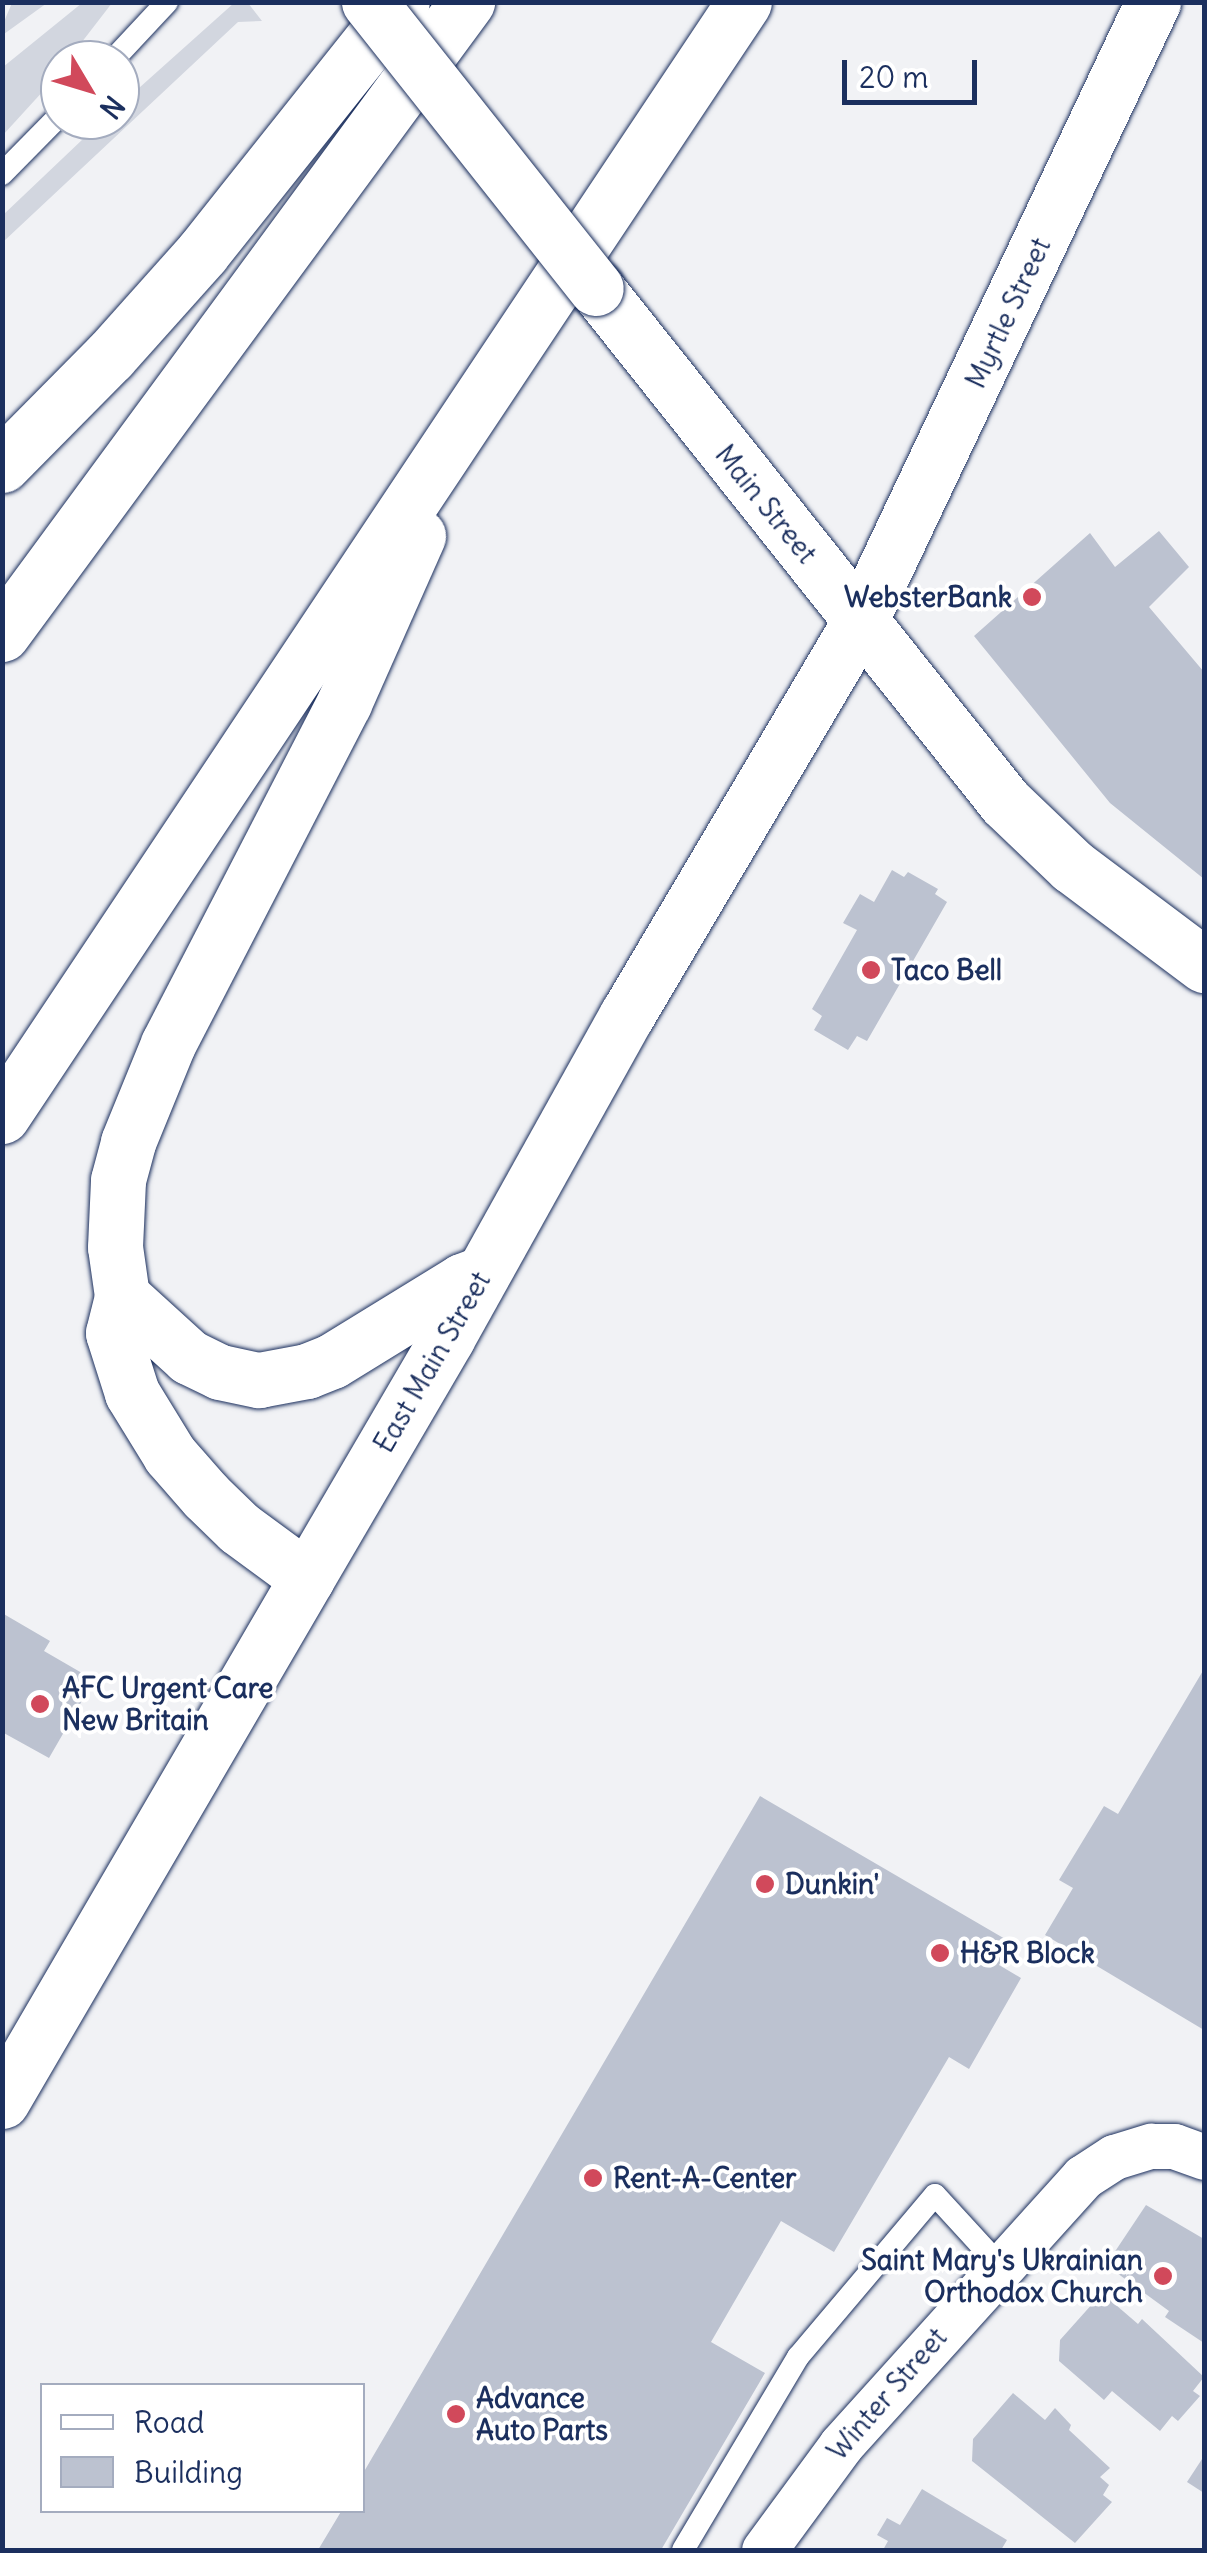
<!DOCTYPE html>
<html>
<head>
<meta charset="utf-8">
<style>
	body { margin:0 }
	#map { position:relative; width:1207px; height:2553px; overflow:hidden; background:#f1f2f5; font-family:Delius,sans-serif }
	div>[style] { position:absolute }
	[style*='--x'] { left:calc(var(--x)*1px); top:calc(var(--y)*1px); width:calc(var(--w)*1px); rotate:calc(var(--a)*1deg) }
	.green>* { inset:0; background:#d2d6df }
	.building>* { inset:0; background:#bcc2d0 }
	.roads { filter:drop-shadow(0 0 2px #1b2f5e) drop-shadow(0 0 2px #1b2f5e) }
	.service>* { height:22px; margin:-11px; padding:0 11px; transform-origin:11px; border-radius:11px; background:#fff }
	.minor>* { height:45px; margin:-22.5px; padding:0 22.5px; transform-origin:22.5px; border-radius:22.5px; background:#fff }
	.tertiary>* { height:55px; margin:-27.5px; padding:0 27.5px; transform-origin:27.5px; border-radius:27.5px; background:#fff }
	.secondary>* { height:55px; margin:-27.5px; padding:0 27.5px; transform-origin:27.5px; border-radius:27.5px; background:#fff }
	.primary>* { height:55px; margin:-27.5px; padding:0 27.5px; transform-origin:27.5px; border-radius:27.5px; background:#fff }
	.motorway>* { height:55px; margin:-27.5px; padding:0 27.5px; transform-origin:27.5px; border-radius:27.5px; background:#fff }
	.bridges { filter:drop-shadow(0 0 2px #1b2f5e) drop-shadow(0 0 2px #1b2f5e) }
	.secondary-bridge>* { height:55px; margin:-27.5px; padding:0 27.5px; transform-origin:27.5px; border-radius:27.5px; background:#fff }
	.dots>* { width:28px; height:28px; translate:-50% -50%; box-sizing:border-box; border:5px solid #fff; border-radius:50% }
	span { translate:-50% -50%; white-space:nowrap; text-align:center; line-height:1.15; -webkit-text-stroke:8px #fff; paint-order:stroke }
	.street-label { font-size:28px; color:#1b2f5e }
	.poi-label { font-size:28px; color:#1b2f5e; font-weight:700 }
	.right { translate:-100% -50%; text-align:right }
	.left { translate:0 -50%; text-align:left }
	.frame { position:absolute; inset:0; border:5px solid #1b2f5e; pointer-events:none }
	.legend { position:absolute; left:40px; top:2383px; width:325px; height:130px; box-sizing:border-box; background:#fff; border:2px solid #a4acbf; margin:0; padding:12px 18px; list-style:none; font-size:30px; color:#1b2f5e }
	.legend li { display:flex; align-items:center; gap:20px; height:50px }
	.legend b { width:50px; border:2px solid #a4acbf }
	.north { position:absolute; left:40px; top:40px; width:100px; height:100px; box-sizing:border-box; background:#fff; border:2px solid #a4acbf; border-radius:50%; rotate:128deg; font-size:28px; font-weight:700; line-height:40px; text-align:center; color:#1b2f5e }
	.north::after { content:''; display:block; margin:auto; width:35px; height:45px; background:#d1495b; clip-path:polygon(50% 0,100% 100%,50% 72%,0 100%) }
	.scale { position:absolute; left:842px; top:60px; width:135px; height:45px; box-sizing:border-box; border:5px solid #1b2f5e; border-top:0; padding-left:12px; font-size:30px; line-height:35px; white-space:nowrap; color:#1b2f5e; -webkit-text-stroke:8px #fff; paint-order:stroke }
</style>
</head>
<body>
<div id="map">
	<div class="green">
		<i style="clip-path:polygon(12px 3px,12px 2px,47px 3px,4px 34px,3px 24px)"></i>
		<i style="clip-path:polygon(82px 3px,112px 3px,68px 60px,60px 60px,60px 70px,45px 89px,3px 135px,3px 67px)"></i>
		<i style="clip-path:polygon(234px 3px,248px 3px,262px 21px,238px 22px,3px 242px,3px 215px,103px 120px,120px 120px,120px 105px)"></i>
	</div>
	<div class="building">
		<i style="clip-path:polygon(1159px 531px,1189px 567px,1149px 607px,1204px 672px,1204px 879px,1110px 803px,974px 636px,1090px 533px,1115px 567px)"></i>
		<i style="clip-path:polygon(892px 870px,904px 877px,908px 872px,938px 889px,935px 894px,947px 902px,867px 1041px,857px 1036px,848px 1050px,814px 1030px,822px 1016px,812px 1009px,857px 930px,843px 923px,860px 894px,874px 902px)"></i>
		<i style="clip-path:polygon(2px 1613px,50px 1641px,44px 1651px,94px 1680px,49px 1758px,2px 1732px)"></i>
		<i style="clip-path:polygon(1204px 1669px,1204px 2030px,1045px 1935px,1073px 1888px,1059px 1880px,1104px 1806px,1118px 1814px)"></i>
		<i style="clip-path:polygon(760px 1796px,1012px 1943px,999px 1965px,1021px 1978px,969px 2069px,949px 2057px,834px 2252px,781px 2221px,711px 2342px,765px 2373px,661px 2550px,318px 2550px,342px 2510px,362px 2510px,362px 2475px)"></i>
		<i style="clip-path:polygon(1146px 2205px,1204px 2239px,1204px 2343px,1165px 2317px,1169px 2311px,1106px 2265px)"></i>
		<i style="clip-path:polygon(1102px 2293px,1138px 2324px,1142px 2319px,1204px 2377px,1193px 2391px,1200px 2396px,1178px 2421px,1172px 2416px,1160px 2431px,1112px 2391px,1104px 2400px,1059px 2361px,1060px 2340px)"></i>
		<i style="clip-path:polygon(1013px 2393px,1045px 2420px,1055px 2408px,1071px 2425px,1069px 2430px,1110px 2468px,1100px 2477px,1109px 2485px,1103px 2495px,1112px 2502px,1075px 2543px,972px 2461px,973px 2439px)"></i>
		<i style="clip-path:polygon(1204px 2456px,1204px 2493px,1187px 2482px)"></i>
		<i style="clip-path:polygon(922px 2489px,1007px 2540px,1001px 2550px,883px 2550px,888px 2541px,877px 2535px,887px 2518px,900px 2525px)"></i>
	</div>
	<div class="roads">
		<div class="service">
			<i style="--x:113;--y:60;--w:79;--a:-47"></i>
			<i style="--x:2;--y:174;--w:83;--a:-45.5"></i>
			<i style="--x:683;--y:2550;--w:225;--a:-59.2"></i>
			<i style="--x:798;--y:2357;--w:212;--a:-49.8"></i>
			<i style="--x:935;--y:2195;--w:98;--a:47.5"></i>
		</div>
		<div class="minor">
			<i style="--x:764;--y:2550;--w:130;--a:-53.7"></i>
			<i style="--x:841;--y:2445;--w:361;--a:-47.9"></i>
			<i style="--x:1083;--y:2177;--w:37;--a:-33"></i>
			<i style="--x:1114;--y:2157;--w:39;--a:-17"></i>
			<i style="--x:1151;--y:2146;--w:23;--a:0"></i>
			<i style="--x:1174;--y:2146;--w:32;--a:20"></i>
		</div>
		<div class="tertiary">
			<i style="--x:860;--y:621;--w:685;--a:-64.67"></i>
		</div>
		<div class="secondary">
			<i style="--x:596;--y:288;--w:657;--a:51.49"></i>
			<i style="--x:1005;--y:802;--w:93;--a:43.7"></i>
			<i style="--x:1072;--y:866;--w:165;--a:36.9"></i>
			<i style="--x:307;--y:1578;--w:278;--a:-59.7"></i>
			<i style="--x:447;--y:1338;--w:370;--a:-60.9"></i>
			<i style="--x:627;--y:1015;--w:458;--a:-59.4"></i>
		</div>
		<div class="primary">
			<i style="--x:2;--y:2101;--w:605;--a:-59.75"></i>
		</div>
		<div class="motorway">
			<i style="--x:2;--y:465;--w:153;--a:-45.3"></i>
			<i style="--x:110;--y:356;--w:138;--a:-48.2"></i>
			<i style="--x:202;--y:253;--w:321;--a:-51.5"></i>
			<i style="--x:2;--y:634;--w:785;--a:-53.66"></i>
			<i style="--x:2;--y:1116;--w:1338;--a:-56.33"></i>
			<i style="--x:122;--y:1296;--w:91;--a:42.3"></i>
			<i style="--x:189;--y:1357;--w:34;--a:26"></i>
			<i style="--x:220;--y:1372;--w:40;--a:12"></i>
			<i style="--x:259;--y:1380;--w:49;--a:-10.6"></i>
			<i style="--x:307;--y:1371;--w:27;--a:-22"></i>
			<i style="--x:332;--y:1361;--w:153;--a:-31.6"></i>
			<i style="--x:462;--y:1281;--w:22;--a:-21"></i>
			<i style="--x:307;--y:1578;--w:84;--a:-143.7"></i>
			<i style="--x:239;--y:1528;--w:46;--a:-135.9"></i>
			<i style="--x:206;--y:1496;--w:55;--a:-131.3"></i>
			<i style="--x:170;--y:1455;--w:73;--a:-121.5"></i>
			<i style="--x:132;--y:1393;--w:63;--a:-107.6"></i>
			<i style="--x:113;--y:1333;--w:38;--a:-76"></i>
			<i style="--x:122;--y:1296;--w:49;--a:-98.1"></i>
			<i style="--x:115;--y:1247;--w:67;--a:-87.4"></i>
			<i style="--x:118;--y:1180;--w:39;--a:-75"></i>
			<i style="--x:128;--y:1142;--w:106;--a:-67.8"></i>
			<i style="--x:168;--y:1044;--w:384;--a:-62.7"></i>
			<i style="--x:344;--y:703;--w:183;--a:-66.1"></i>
		</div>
	</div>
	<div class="bridges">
		<div class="secondary-bridge">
			<i style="--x:369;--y:2;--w:365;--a:51.6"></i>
		</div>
	</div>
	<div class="dots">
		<i style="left:1032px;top:597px;background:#d1495b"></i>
		<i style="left:871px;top:970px;background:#d1495b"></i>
		<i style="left:40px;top:1704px;background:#d1495b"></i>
		<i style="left:765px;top:1884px;background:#d1495b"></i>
		<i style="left:940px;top:1953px;background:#d1495b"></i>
		<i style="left:593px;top:2178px;background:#d1495b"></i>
		<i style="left:1163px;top:2276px;background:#d1495b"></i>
		<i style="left:456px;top:2414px;background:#d1495b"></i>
	</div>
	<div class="street-label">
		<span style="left:1008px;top:313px;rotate:-65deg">Myrtle Street</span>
		<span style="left:766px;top:504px;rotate:51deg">Main Street</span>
		<span style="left:432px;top:1362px;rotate:-60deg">East Main Street</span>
		<span style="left:887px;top:2394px;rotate:-49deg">Winter Street</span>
	</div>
	<div class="poi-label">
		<span class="right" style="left:1012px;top:597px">WebsterBank</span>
		<span class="left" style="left:891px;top:970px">Taco Bell</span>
		<span class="left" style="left:62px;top:1704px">AFC Urgent Care<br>New Britain</span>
		<span class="left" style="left:785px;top:1884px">Dunkin'</span>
		<span class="left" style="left:960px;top:1953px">H&amp;R Block</span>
		<span class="left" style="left:613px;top:2178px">Rent-A-Center</span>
		<span class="right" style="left:1143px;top:2276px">Saint Mary's Ukrainian<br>Orthodox Church</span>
		<span class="left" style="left:476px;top:2414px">Advance<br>Auto Parts</span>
	</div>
	<div class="frame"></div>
	<ul class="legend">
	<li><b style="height:12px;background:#fff"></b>Road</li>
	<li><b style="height:28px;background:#bcc2d0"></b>Building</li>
	</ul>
	<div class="north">N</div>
	<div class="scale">20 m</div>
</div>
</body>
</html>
